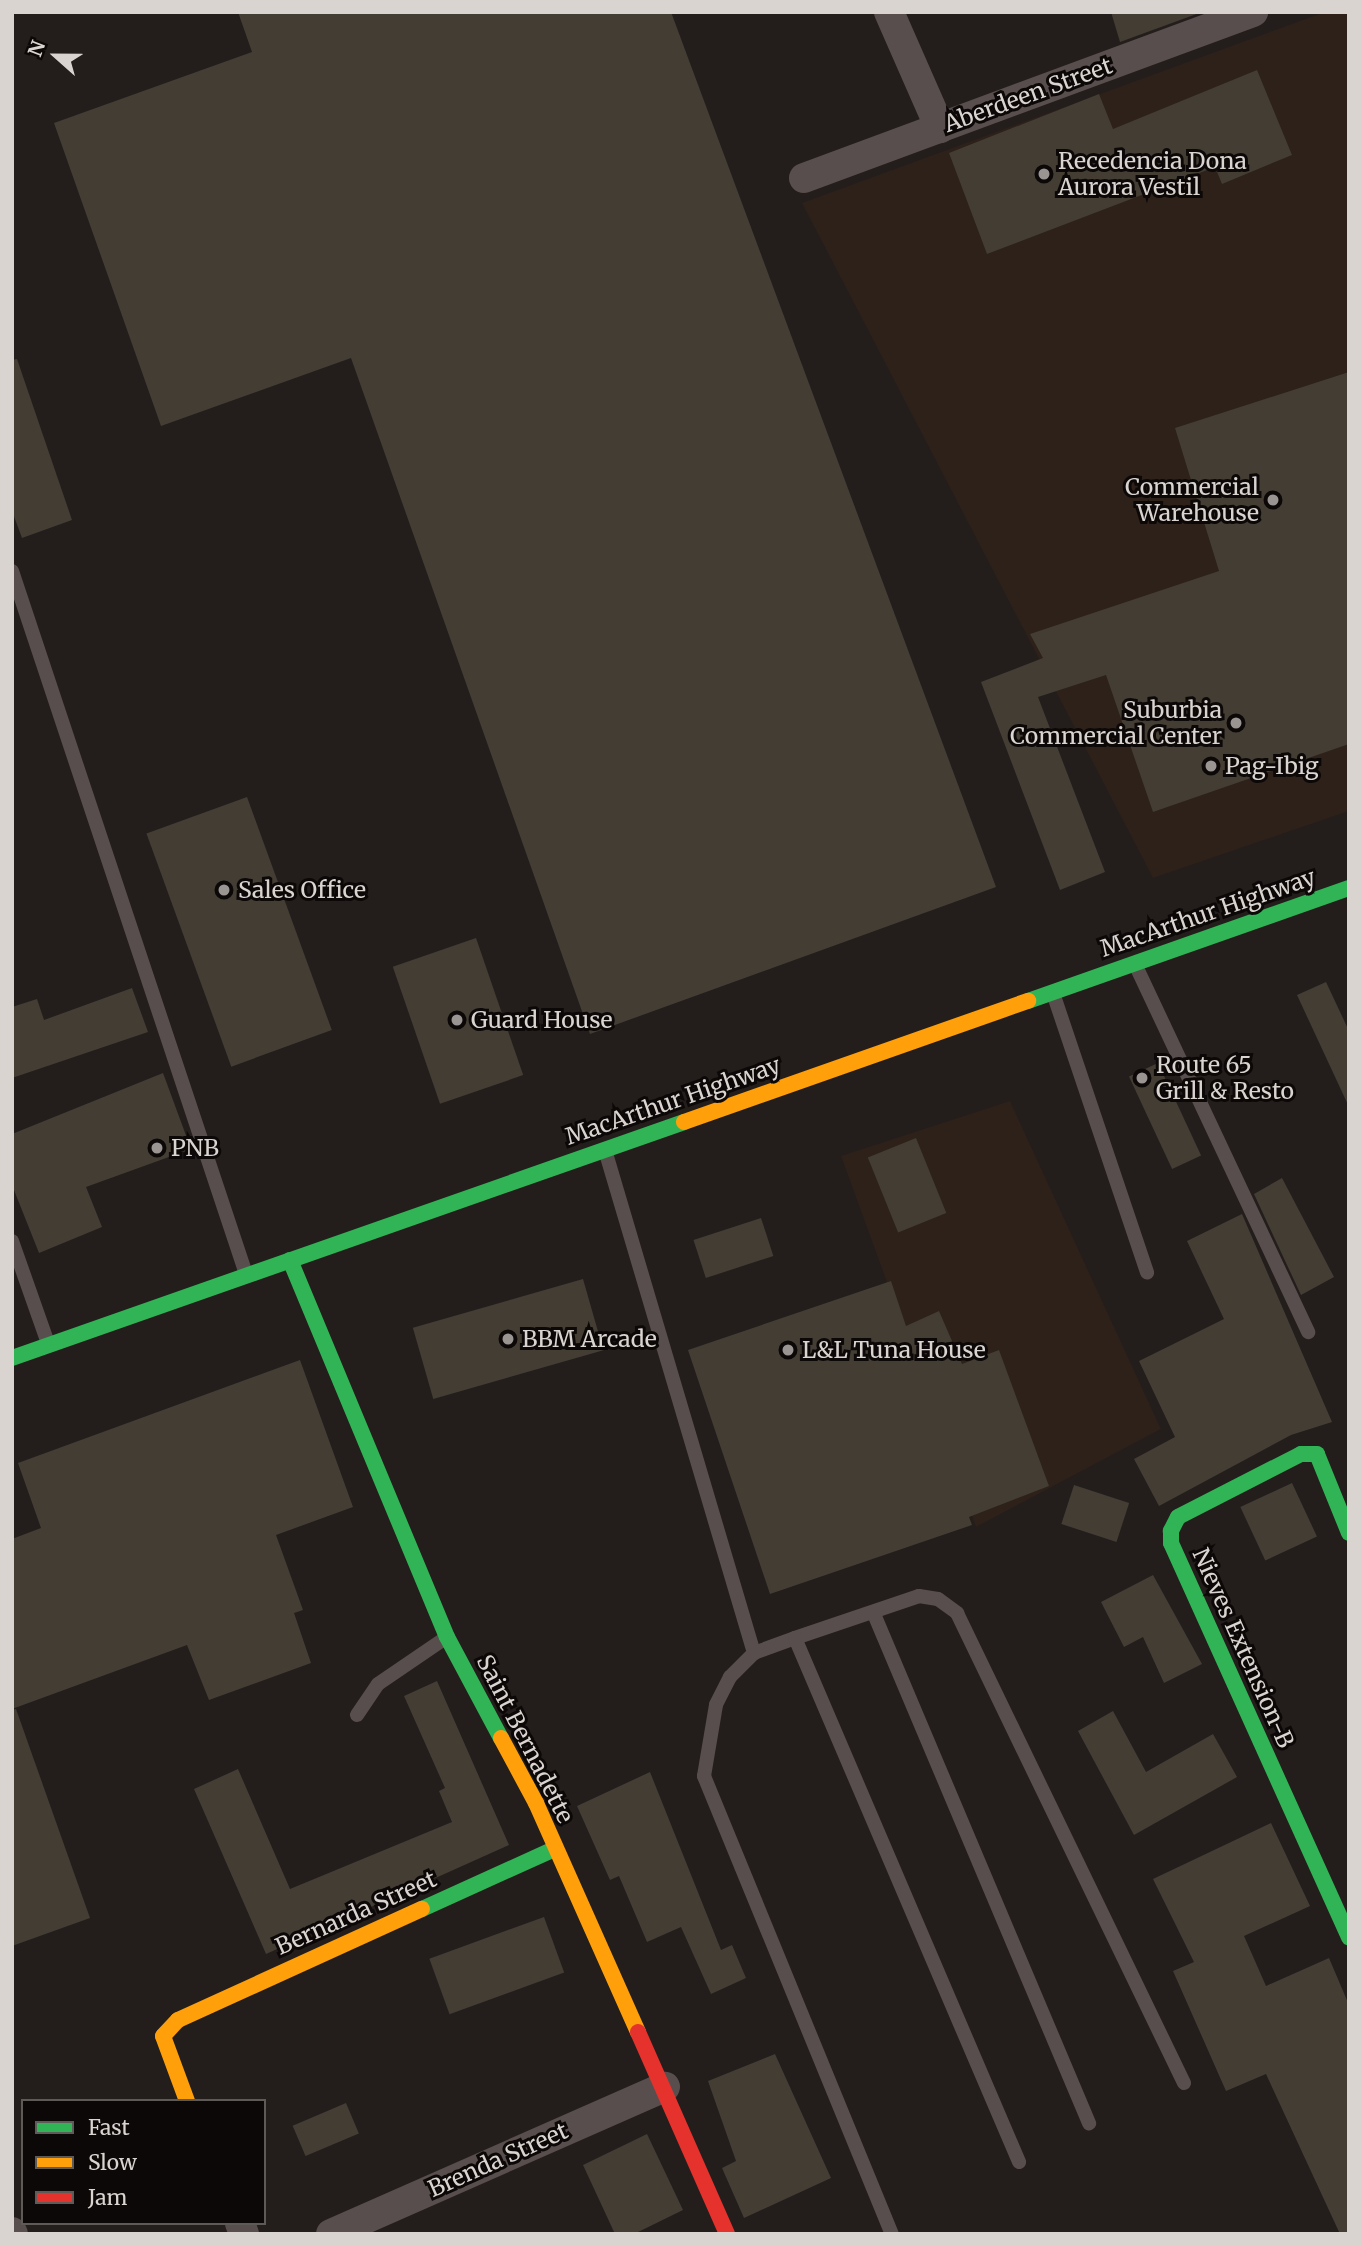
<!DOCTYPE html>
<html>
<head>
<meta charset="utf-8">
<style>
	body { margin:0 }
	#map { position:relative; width:1361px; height:2246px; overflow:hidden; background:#231e1c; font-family:Merriweather,serif }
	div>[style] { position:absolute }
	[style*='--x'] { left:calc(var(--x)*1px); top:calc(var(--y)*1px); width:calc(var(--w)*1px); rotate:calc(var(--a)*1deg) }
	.built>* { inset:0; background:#2d2119 }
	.building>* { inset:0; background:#433d34; transform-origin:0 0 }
	.lane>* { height:14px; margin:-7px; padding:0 7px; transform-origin:7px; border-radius:7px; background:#594e4e }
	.street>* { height:30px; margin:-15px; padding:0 15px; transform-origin:15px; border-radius:15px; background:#594e4e }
	.fast>* { height:16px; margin:-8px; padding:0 8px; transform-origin:8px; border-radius:8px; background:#30b455 }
	.slow>* { height:16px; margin:-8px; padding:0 8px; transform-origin:8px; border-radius:8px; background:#ff9f0a }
	.jam>* { height:16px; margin:-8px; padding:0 8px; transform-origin:8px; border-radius:8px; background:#e5322d }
	.dots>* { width:19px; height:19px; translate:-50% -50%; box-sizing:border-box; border:4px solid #0c0807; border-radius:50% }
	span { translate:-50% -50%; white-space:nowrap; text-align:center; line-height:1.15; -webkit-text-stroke:6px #0c0807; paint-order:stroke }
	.street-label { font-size:23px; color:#dad4d1 }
	.poi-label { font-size:23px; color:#dad4d1 }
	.left { translate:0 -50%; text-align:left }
	.right { translate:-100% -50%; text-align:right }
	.frame { position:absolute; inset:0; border:14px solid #dad4d1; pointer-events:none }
	.legend { position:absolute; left:21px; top:2099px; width:245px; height:126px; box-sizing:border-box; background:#0c0807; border:2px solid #5e5a58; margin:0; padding:9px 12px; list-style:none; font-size:21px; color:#dad4d1 }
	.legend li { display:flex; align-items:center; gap:14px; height:35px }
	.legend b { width:35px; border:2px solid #5e5a58 }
	.north { position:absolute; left:21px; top:21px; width:70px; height:70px; -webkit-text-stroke:5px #0c0807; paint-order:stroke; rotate:291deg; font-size:19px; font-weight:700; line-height:28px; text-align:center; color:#dad4d1 }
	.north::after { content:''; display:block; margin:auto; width:24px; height:32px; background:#dad4d1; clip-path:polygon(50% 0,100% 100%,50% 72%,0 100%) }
</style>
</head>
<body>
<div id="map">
	<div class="built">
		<i style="clip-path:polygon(1325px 12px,1349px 12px,1349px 811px,1153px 878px,802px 203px)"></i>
		<i style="clip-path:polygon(1010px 1101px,1161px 1429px,976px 1527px,841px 1156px)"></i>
	</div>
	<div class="building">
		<i style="clip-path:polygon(238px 12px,671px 12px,996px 887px,590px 1034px,351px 358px,161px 426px,54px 123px,252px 52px)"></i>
		<i style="clip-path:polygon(1111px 12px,1202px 12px,1120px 42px)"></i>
		<i style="clip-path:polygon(1257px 70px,1292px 155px,1222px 184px,1215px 167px,987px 254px,949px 153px,1099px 94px,1113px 129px)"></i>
		<i style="clip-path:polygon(17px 359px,72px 520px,22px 538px,12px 511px,12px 360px)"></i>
		<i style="clip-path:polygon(1349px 372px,1349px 744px,1153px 812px,1106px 675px,1038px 697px,1105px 872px,1060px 890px,981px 682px,1043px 658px,1030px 634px,1219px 571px,1175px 428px)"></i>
		<i style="left:247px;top:797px;width:248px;height:107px;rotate:70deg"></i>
		<i style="left:476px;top:938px;width:145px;height:88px;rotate:71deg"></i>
		<i style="clip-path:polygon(1326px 982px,1349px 1031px,1349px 1107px,1297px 995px)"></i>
		<i style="clip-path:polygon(132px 988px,148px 1032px,12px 1078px,12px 1007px,37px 999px,44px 1020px)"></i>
		<i style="left:1158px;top:1063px;width:102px;height:32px;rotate:65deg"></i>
		<i style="clip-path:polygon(163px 1073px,191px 1149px,86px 1187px,102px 1227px,39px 1253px,12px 1185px,12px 1134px)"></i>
		<i style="left:916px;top:1138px;width:81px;height:52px;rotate:68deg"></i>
		<i style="clip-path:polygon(1282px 1178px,1334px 1277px,1301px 1295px,1254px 1194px)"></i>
		<i style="clip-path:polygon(1242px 1214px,1332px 1422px,1291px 1435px,1159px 1506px,1134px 1459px,1175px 1437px,1139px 1361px,1224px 1319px,1187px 1241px)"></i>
		<i style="left:761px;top:1218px;width:40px;height:71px;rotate:72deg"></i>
		<i style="left:583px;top:1279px;width:74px;height:177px;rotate:74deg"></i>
		<i style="clip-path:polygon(891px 1281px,906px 1326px,939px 1311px,962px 1364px,999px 1350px,1049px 1486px,969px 1517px,972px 1525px,770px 1594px,688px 1350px)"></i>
		<i style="clip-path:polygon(300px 1360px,353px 1507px,276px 1535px,303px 1610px,294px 1613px,311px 1663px,209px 1700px,187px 1645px,12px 1709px,12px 1539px,41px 1528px,18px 1463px)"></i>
		<i style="left:1292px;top:1483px;width:59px;height:57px;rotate:65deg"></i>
		<i style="left:1074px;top:1485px;width:58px;height:41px;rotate:18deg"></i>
		<i style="clip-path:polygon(1153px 1575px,1202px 1664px,1164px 1683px,1143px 1637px,1124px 1647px,1101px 1602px)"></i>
		<i style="clip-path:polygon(437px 1681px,509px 1845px,266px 1954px,194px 1789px,238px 1769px,290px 1889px,452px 1822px,439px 1791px,445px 1788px,404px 1696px)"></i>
		<i style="clip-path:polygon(16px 1709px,90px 1918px,12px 1946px,12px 1710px)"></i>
		<i style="clip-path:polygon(1113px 1711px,1146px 1772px,1213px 1734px,1237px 1777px,1134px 1835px,1078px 1731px)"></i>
		<i style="clip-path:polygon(650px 1772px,721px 1950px,732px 1945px,746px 1978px,711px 1994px,681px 1927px,647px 1942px,619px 1876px,610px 1880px,577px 1806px)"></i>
		<i style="clip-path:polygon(1271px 1823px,1310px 1906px,1244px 1936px,1266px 1986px,1329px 1958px,1349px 2005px,1349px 2234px,1340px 2234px,1266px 2074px,1226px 2091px,1173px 1971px,1194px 1962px,1153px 1879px)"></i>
		<i style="left:544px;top:1917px;width:59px;height:122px;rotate:70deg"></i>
		<i style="clip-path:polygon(775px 2054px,831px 2178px,744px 2218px,722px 2168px,736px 2161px,708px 2081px)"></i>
		<i style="left:346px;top:2103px;width:33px;height:58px;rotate:67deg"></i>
		<i style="clip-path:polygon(647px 2134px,683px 2210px,634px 2234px,615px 2234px,583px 2165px)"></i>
	</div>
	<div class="lane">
		<i style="--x:12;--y:571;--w:741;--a:71.59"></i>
		<i style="--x:1135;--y:964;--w:407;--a:64.8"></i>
		<i style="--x:1053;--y:993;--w:295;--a:71.4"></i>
		<i style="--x:605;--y:1150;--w:525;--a:73.5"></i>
		<i style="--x:754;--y:1653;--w:34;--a:135"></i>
		<i style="--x:730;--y:1677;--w:31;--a:117"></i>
		<i style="--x:716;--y:1705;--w:72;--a:99.6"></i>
		<i style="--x:704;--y:1776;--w:495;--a:67.7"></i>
		<i style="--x:12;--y:1241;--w:108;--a:70.6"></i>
		<i style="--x:874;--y:1614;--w:553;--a:67.1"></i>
		<i style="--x:795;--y:1638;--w:131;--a:-18.7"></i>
		<i style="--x:919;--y:1596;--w:19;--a:9"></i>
		<i style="--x:938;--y:1599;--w:24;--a:36"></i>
		<i style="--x:957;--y:1613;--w:522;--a:64.22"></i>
		<i style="--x:754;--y:1653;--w:44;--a:-20.1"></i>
		<i style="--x:795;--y:1638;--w:570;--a:66.85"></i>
		<i style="--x:357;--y:1715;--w:37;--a:-56"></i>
		<i style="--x:378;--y:1684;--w:83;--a:-34.3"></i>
	</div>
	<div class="street">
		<i style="--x:889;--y:12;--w:127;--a:66.3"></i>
		<i style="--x:804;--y:178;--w:479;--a:-20.3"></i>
		<i style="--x:240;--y:2223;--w:12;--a:70"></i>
		<i style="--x:12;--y:2232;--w:2;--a:63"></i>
		<i style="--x:331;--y:2234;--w:365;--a:-23.8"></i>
	</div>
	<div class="fast">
		<i style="--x:1028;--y:1001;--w:340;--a:-19.4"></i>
		<i style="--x:290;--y:1260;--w:408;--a:67.4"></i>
		<i style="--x:447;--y:1637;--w:115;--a:61.9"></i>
		<i style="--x:12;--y:1358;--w:712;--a:-19.35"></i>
		<i style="--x:1349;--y:1533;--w:85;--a:-112.1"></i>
		<i style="--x:1317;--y:1454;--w:16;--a:180"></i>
		<i style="--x:1301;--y:1454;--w:138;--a:152.9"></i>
		<i style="--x:1178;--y:1517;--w:16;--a:117"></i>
		<i style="--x:1171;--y:1531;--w:12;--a:90"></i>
		<i style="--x:1171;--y:1543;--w:433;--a:65.7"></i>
		<i style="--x:422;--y:1909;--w:145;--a:-24.4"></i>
	</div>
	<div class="slow">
		<i style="--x:684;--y:1122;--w:365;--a:-19.4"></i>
		<i style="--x:501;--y:1738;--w:74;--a:61.7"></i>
		<i style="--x:536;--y:1803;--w:251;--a:66"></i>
		<i style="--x:187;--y:2101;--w:69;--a:-110.3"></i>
		<i style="--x:163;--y:2036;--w:22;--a:-47"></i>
		<i style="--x:178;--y:2020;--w:268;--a:-24.5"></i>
	</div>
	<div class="jam">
		<i style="--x:638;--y:2032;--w:221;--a:66.2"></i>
	</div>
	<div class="dots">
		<i style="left:1044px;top:174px;background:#9a9492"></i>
		<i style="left:1273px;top:500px;background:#9a9492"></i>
		<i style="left:1236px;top:723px;background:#9a9492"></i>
		<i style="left:1211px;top:766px;background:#9a9492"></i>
		<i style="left:224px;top:890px;background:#9a9492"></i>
		<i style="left:457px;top:1020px;background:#9a9492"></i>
		<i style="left:1142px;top:1078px;background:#9a9492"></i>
		<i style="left:157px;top:1148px;background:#9a9492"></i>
		<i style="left:508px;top:1339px;background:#9a9492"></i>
		<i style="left:788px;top:1350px;background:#9a9492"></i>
	</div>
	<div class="street-label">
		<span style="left:1028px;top:95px;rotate:-20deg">Aberdeen Street</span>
		<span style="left:1208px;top:913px;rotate:-19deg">MacArthur Highway</span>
		<span style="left:673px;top:1101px;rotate:-19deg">MacArthur Highway</span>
		<span style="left:1243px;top:1648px;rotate:66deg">Nieves Extension-B</span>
		<span style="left:525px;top:1739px;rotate:63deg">Saint Bernadette</span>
		<span style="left:356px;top:1913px;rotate:-24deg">Bernarda Street</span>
		<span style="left:498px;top:2160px;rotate:-24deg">Brenda Street</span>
	</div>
	<div class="poi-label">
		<span class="left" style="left:1058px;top:174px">Recedencia Dona<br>Aurora Vestil</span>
		<span class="right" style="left:1259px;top:500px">Commercial<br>Warehouse</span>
		<span class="right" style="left:1222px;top:723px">Suburbia<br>Commercial Center</span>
		<span class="left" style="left:1225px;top:766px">Pag-Ibig</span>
		<span class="left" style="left:238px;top:890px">Sales Office</span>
		<span class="left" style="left:471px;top:1020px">Guard House</span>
		<span class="left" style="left:1156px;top:1078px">Route 65<br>Grill &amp; Resto</span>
		<span class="left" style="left:171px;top:1148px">PNB</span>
		<span class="left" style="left:522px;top:1339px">BBM Arcade</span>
		<span class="left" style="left:802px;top:1350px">L&amp;L Tuna House</span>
	</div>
	<div class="frame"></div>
	<ul class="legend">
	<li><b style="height:9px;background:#30b455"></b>Fast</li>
	<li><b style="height:9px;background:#ff9f0a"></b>Slow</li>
	<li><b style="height:9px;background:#e5322d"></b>Jam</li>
	</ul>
	<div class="north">N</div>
</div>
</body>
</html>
